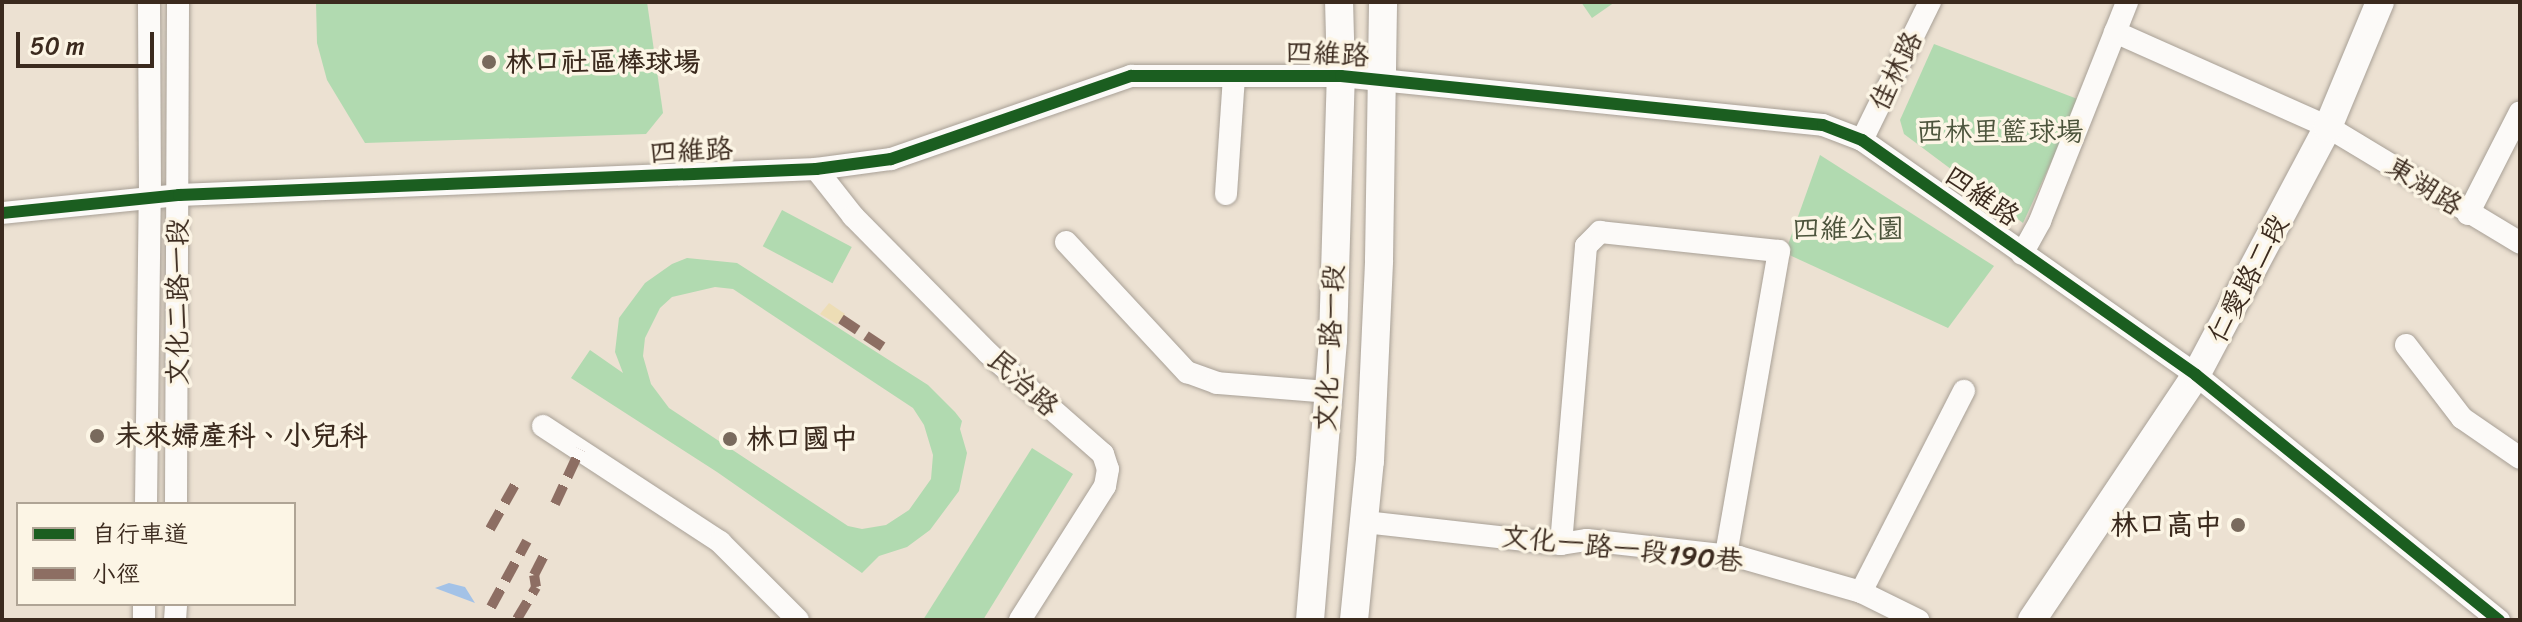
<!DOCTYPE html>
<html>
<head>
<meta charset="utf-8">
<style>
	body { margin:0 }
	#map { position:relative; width:2522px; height:622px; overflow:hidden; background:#ece1d2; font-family:Sriracha,"LXGW WenKai TC",sans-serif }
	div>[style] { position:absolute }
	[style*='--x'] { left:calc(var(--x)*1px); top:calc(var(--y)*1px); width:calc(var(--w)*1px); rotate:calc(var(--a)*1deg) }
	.green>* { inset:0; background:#b1dab0; transform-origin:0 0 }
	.sand>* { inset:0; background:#edddb5 }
	.water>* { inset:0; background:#a3c2e7 }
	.roads { filter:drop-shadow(0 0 2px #a8a096) drop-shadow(0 0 2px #a8a096) }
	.minor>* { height:22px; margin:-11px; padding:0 11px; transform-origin:11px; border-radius:11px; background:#fcfaf8 }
	.major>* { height:28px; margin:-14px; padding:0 14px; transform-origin:14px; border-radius:14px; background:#fcfaf8 }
	.quiet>* { height:10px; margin-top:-5px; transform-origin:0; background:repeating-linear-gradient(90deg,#8d6e63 0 20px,transparent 0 30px) }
	.cycleway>* { height:12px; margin:-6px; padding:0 6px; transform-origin:6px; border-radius:6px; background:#1b5e20 }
	.dots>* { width:22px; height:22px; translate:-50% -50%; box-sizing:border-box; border:4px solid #fcf5e5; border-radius:50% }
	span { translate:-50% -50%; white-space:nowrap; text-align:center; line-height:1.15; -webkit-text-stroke:7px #fcf5e5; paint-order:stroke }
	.street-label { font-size:28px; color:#3b2a1e }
	.poi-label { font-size:28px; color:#3b2a1e; font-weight:700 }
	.left { translate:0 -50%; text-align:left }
	.right { translate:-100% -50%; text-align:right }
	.park-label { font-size:28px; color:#4c543c }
	.frame { position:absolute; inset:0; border:4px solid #3b2a1e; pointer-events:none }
	.legend { position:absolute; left:16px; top:502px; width:280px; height:104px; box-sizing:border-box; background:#fcf5e5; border:2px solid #afa495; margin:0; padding:10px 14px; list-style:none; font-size:24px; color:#3b2a1e }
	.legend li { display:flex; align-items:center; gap:16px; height:40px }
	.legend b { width:40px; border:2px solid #afa495 }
	.scale { position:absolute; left:16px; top:32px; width:138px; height:36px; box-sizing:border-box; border:4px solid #3b2a1e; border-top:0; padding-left:10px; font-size:24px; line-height:28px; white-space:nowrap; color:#3b2a1e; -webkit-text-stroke:6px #fcf5e5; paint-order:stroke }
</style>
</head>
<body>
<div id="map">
	<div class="green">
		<i style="clip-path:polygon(316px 2px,647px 2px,663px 113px,646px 134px,365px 143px,327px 80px,317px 43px)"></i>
		<i style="clip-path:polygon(1581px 2px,1615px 2px,1592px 18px)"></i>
		<i style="clip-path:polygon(1934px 44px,2080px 100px,2023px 223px,1904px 134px,1900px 120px)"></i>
		<i style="clip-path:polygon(1820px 155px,1994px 266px,1948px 328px,1785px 253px)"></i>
		<i style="left:782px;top:210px;width:79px;height:41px;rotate:28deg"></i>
		<i style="clip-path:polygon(evenodd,687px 258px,737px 263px,928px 385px,955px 412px,962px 421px,960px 429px,967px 453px,959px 491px,930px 530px,907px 547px,879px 556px,862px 573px,717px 472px,571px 378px,590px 350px,623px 373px,615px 352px,619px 318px,645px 283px,672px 264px,687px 258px,715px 287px,733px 289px,913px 408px,924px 425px,933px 455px,931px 479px,909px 510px,886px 525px,862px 529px,848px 526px,669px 408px,651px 384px,643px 356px,645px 338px,660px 308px,672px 297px,715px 287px)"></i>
		<i style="clip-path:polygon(1032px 448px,1073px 474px,983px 620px,923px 620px)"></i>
	</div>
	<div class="sand">
		<i style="clip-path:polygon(829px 303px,845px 314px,837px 324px,820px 314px)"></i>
	</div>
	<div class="water">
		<i style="clip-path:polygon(449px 583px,465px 587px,475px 603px,435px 588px)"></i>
	</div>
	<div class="roads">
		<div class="minor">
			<i style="--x:2115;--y:32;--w:233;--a:24"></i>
			<i style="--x:2328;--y:127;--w:224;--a:31.1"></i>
			<i style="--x:1862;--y:140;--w:154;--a:-63.8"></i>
			<i style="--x:816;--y:169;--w:60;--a:51.8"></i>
			<i style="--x:853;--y:216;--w:192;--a:45.4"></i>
			<i style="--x:988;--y:353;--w:153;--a:41.3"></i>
			<i style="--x:1103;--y:454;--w:16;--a:72"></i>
			<i style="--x:1108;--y:469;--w:17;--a:100"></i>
			<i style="--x:1105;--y:486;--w:159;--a:122.4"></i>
			<i style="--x:1226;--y:194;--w:118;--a:-86.1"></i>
			<i style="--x:2;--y:213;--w:178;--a:-5.8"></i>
			<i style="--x:179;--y:195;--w:638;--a:-2.34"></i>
			<i style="--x:816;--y:169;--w:76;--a:-7.6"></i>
			<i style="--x:891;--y:159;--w:254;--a:-19.1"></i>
			<i style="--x:1131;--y:76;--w:210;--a:0"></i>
			<i style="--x:1341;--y:76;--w:484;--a:5.8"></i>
			<i style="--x:1823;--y:125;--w:42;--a:21"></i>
			<i style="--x:1862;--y:140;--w:408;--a:35.1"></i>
			<i style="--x:2196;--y:375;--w:390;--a:39"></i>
			<i style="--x:2468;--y:214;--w:114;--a:-63"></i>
			<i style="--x:1066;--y:242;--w:178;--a:47.1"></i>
			<i style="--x:1187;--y:372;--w:32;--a:20"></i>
			<i style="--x:1217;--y:383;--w:112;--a:4.6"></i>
			<i style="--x:2022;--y:254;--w:38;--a:-61"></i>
			<i style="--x:2040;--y:221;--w:236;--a:-68.3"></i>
			<i style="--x:2406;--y:345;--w:92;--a:52.5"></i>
			<i style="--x:2462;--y:418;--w:70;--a:34.6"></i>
			<i style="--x:543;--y:426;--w:212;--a:33.2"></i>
			<i style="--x:720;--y:542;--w:110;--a:45"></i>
			<i style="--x:146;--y:504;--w:306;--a:-89.3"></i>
			<i style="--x:150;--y:198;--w:196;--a:-90.3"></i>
			<i style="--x:176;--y:504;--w:502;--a:-89.77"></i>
			<i style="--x:1365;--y:522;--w:197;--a:6.4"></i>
			<i style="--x:1561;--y:544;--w:26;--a:-9"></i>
			<i style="--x:1587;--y:540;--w:153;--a:6.4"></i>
			<i style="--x:1739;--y:557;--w:127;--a:16"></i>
			<i style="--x:1861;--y:592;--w:64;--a:26.2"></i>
			<i style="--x:1561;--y:544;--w:299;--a:-85.2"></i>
			<i style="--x:1586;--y:246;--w:20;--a:-45"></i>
			<i style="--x:1600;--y:232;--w:180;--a:6.1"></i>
			<i style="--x:1779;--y:251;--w:310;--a:99.9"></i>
			<i style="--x:1861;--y:592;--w:226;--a:-62.9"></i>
			<i style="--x:144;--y:620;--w:16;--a:-90"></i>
			<i style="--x:175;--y:620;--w:16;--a:-86"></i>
		</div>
		<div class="major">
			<i style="--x:1310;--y:620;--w:281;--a:-85.3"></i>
			<i style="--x:1333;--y:340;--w:264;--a:-88.3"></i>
			<i style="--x:1341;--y:76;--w:74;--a:-91.5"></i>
			<i style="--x:1354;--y:620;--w:160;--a:-84.3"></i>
			<i style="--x:1370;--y:461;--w:201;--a:-87.4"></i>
			<i style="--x:1379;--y:260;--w:258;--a:-89.1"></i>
			<i style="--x:2032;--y:620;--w:295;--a:-56.2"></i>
			<i style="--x:2196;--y:375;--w:281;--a:-62"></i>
			<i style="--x:2328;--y:127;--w:135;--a:-67.4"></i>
		</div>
	</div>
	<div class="quiet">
		<i style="--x:841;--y:319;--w:58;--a:33.7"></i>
		<i style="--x:555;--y:504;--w:60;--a:-65.2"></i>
		<i style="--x:490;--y:529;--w:53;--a:-60.5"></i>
		<i style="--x:491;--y:607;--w:75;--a:-61.4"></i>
		<i style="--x:517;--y:619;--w:37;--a:-59"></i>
		<i style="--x:536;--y:587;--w:12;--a:-99"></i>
		<i style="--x:534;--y:575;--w:27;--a:-63"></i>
	</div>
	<div class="cycleway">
		<i style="--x:2;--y:213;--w:178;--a:-5.8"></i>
		<i style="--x:179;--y:195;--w:638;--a:-2.34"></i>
		<i style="--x:816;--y:169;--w:76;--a:-7.6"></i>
		<i style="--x:891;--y:159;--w:254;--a:-19.1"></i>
		<i style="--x:1131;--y:76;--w:210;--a:0"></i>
		<i style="--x:1341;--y:76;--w:484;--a:5.8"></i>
		<i style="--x:1823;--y:125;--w:42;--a:21"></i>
		<i style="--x:1862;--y:140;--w:408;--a:35.1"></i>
		<i style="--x:2196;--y:375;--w:390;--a:39"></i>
	</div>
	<div class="dots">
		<i style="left:489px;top:62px;background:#796a5d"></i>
		<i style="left:97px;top:436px;background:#796a5d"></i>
		<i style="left:730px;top:439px;background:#796a5d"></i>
		<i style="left:2238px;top:525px;background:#796a5d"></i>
	</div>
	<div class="street-label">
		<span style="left:1327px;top:54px;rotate:3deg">四維路</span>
		<span style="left:1896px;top:71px;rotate:-64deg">佳林路</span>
		<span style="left:691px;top:151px;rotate:-3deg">四維路</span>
		<span style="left:2424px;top:186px;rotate:32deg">東湖路</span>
		<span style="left:1982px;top:196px;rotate:35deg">四維路</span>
		<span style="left:2248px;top:279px;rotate:-62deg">仁愛路二段</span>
		<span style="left:178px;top:302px;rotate:-90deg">文化二路一段</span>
		<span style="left:1330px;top:348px;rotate:-87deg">文化一路一段</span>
		<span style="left:1023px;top:383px;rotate:42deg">民治路</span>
		<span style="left:1622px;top:549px;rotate:6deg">文化一路一段190巷</span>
	</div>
	<div class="poi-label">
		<span class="left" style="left:505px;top:62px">林口社區棒球場</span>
		<span class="left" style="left:115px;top:436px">未來婦產科、小兒科</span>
		<span class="left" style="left:746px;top:439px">林口國中</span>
		<span class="right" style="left:2222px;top:525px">林口高中</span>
	</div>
	<div class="park-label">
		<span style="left:2000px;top:132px">西林里籃球場</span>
		<span style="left:1848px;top:229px">四維公園</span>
	</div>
	<div class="frame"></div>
	<ul class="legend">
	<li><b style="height:10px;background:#1b5e20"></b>自行車道</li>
	<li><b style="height:10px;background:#8d6e63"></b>小徑</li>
	</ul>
	<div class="scale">50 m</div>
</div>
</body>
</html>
